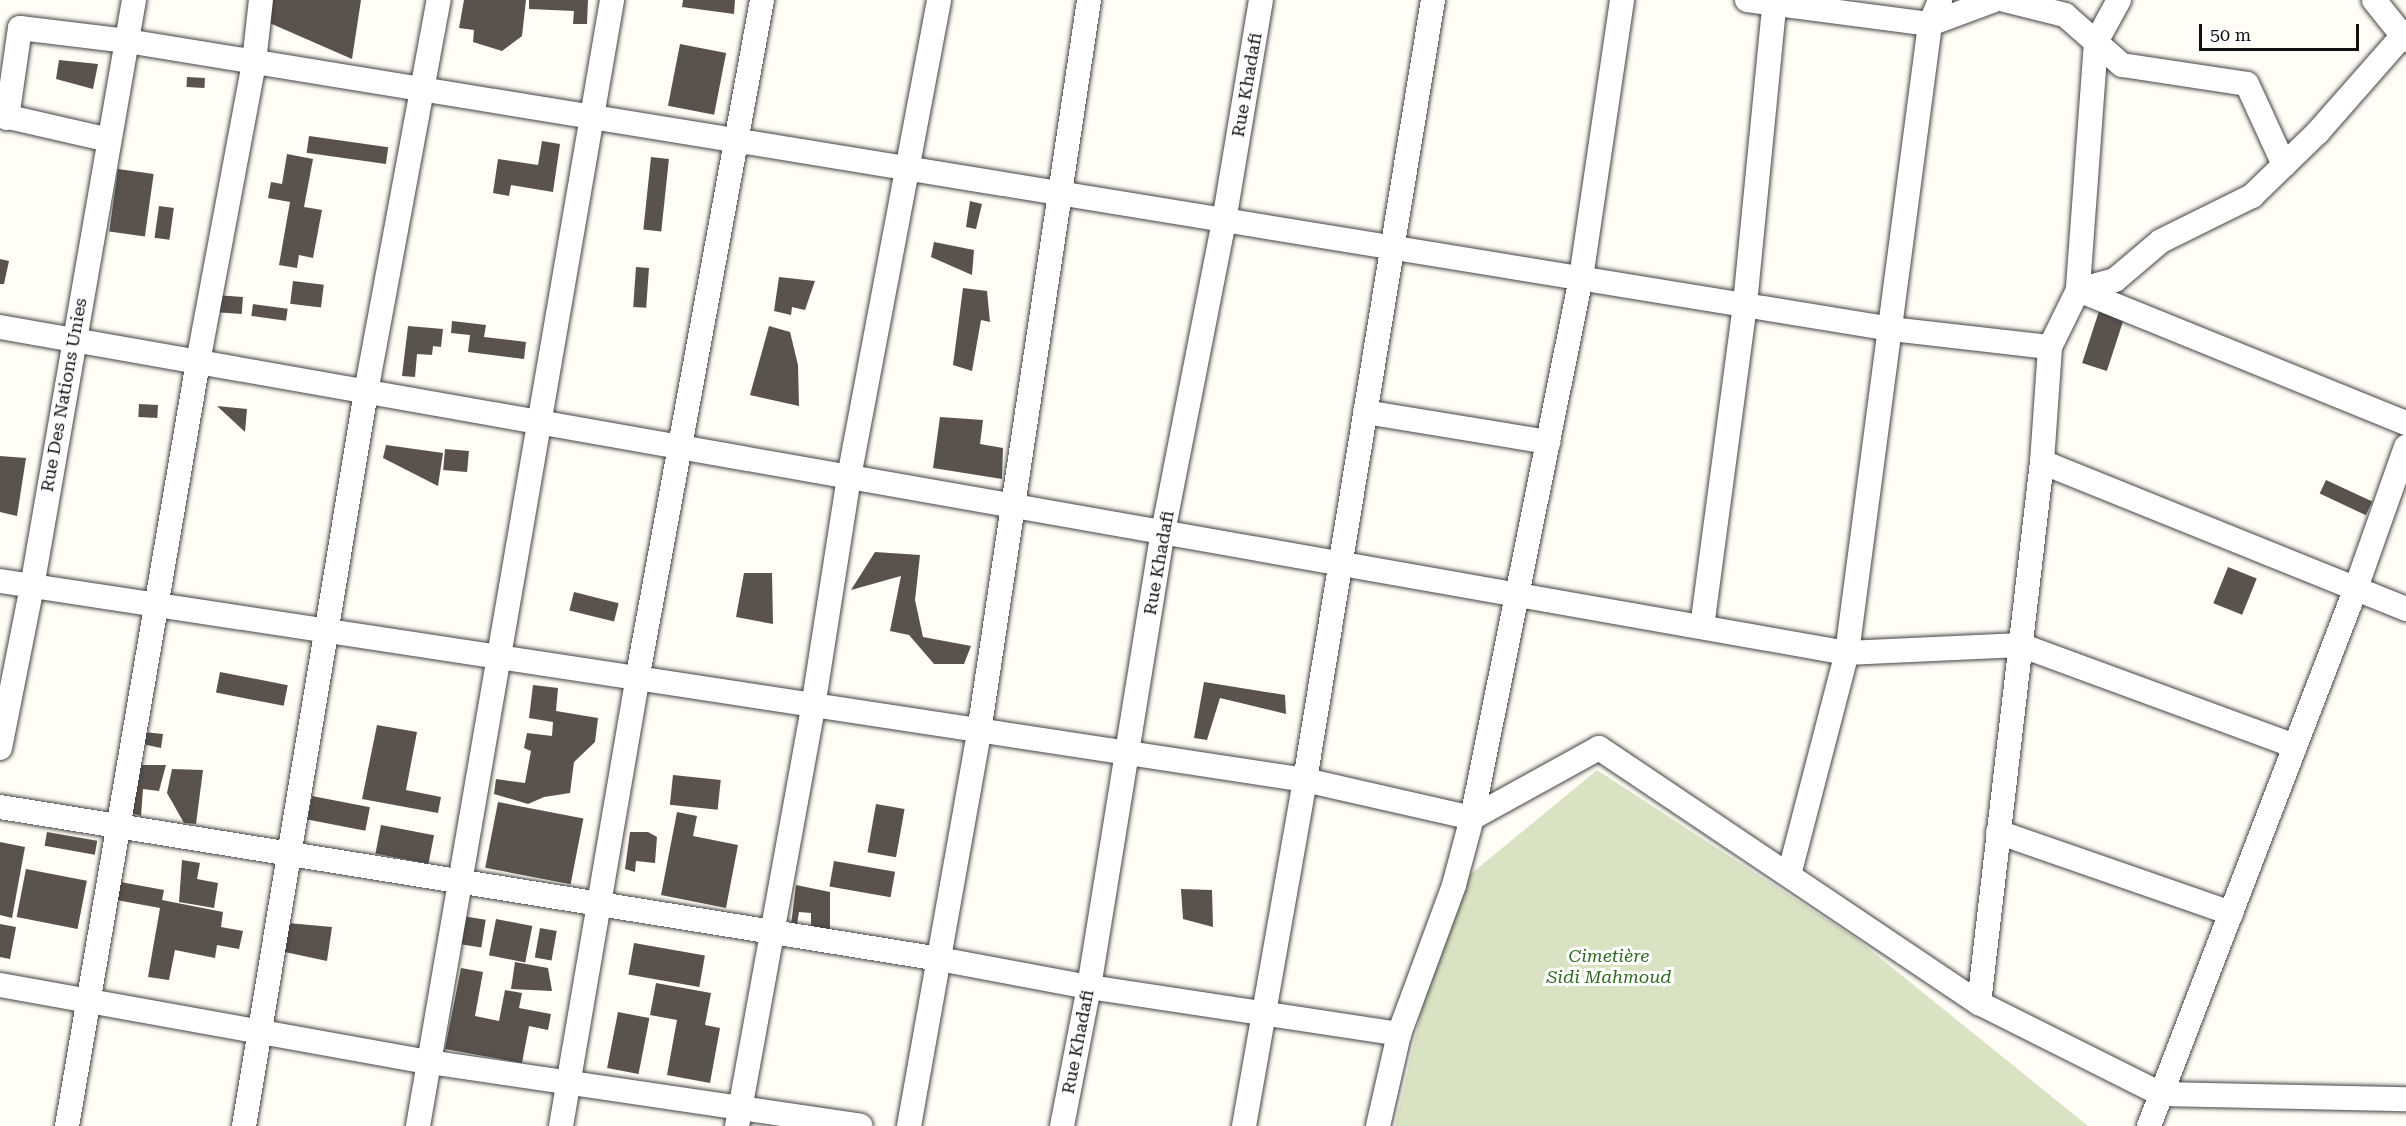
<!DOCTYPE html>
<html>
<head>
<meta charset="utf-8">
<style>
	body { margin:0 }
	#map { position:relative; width:2406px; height:1126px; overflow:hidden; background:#fffdf5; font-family:"Roboto Serif",serif }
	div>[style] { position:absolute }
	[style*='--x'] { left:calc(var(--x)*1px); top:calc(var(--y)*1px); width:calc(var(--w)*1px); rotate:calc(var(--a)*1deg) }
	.cemetery>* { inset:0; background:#d9e3c4 }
	.building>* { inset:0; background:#5a524d; transform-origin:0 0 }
	.roads { filter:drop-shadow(0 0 2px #444) drop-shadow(0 0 2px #444) }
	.minor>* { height:24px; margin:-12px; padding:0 12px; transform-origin:12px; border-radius:12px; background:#fff }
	span { translate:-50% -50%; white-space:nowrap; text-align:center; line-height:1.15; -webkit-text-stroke:6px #fff; paint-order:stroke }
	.street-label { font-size:18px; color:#111 }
	.park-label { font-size:18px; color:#2f6b1f; font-style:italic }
	.scale { position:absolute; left:2199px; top:24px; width:160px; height:27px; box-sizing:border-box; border:3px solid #111; border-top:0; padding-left:8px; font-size:18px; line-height:21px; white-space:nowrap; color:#111; -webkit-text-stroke:4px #fff; paint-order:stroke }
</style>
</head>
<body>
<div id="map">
	<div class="cemetery">
		<i style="clip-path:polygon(1597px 770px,1858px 940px,2088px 1126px,1395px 1126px,1433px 961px,1466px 878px)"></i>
	</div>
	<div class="building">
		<i style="clip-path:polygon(266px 0,361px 0,352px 59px,265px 21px)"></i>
		<i style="clip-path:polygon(464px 0,526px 0,522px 36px,502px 51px,473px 42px,474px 30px,459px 28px)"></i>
		<i style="clip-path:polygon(529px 0,588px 0,587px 24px,573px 24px,574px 11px,529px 9px)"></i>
		<i style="clip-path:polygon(683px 0,735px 0,734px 14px,682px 7px)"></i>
		<i style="left:680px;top:44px;width:47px;height:63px;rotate:11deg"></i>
		<i style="clip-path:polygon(59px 60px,98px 64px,93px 89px,56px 79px)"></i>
		<i style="left:187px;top:77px;width:18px;height:10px;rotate:3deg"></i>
		<i style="left:309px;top:136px;width:80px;height:17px;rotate:8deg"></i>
		<i style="clip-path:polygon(542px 141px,560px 144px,553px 192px,511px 185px,509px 196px,493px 193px,498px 159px,538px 165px)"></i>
		<i style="clip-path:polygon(287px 154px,313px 159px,304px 207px,322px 210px,313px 258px,299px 255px,297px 268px,279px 265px,290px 202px,268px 198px,271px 182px,282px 184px)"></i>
		<i style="left:651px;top:157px;width:18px;height:73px;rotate:6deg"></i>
		<i style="left:118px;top:169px;width:36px;height:63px;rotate:8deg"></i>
		<i style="clip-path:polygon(970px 201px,982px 204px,976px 229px,966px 227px)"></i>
		<i style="left:159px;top:206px;width:15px;height:32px;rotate:8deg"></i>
		<i style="clip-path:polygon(934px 242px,974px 250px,972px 275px,931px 257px)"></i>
		<i style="clip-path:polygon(0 259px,9px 261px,4px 284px,0 284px)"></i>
		<i style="left:636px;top:267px;width:13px;height:40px;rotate:4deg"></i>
		<i style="clip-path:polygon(779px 277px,815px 281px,805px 310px,792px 307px,791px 315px,774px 311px)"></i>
		<i style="left:293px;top:281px;width:31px;height:23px;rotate:7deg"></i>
		<i style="clip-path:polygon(963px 288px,987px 291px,990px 322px,981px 320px,972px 371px,953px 365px)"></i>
		<i style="left:215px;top:295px;width:28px;height:17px;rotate:4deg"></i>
		<i style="left:253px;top:304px;width:35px;height:12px;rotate:8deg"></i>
		<i style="left:2101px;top:305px;width:26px;height:61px;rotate:18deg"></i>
		<i style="clip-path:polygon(452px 321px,486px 325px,484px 337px,526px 342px,524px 359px,468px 352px,470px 335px,451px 333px)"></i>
		<i style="clip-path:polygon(408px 326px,443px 329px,441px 347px,433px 346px,432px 355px,417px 354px,415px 377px,402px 376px)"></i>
		<i style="clip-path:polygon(769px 326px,790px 332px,798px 365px,799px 406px,750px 395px)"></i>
		<i style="left:139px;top:404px;width:19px;height:13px;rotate:3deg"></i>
		<i style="clip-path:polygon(217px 406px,247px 409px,245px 432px)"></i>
		<i style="clip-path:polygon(940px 417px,983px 420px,980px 444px,1003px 448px,1002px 479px,933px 468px)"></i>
		<i style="clip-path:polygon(386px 445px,443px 453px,438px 486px,383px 458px)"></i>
		<i style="left:445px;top:449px;width:24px;height:21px;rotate:5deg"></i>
		<i style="clip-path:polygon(0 456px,26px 458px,17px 516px,0 512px)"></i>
		<i style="left:2326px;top:480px;width:51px;height:15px;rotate:25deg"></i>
		<i style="clip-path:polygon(875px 552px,920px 555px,915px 600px,923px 637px,971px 646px,964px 664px,934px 664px,909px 635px,890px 631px,901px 576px,851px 590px)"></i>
		<i style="left:2228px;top:567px;width:31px;height:39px;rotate:22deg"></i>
		<i style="clip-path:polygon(744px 573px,772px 573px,773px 624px,736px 617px)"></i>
		<i style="left:574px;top:592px;width:46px;height:19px;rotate:14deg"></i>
		<i style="left:220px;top:672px;width:69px;height:21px;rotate:11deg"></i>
		<i style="clip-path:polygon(1204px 682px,1285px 695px,1286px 714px,1220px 698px,1207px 740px,1194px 738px)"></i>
		<i style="clip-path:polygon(533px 685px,558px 688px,556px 711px,598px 718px,595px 742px,574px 762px,570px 793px,544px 797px,528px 804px,494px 794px,496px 779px,525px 783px,531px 751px,524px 748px,527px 733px,552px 736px,553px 722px,529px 718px)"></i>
		<i style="clip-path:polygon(377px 725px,417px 732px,406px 790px,441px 797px,438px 813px,362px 799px)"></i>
		<i style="clip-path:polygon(143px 732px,163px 734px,161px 748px,142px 744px)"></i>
		<i style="clip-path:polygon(138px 765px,166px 765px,159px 791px,143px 789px,141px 816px,132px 813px)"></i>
		<i style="clip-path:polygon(172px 769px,203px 770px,196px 824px,184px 823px,167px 793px)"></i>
		<i style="left:673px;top:775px;width:48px;height:30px;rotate:6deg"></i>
		<i style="left:312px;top:796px;width:59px;height:24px;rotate:11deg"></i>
		<i style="left:498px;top:802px;width:87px;height:67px;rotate:11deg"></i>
		<i style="left:876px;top:804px;width:29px;height:49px;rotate:10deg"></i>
		<i style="clip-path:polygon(677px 812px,697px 816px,693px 836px,738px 845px,726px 908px,661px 895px)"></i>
		<i style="left:381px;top:825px;width:54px;height:29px;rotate:11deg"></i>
		<i style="left:47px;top:832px;width:51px;height:14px;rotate:10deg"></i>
		<i style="clip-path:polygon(630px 832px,648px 832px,657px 837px,655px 863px,636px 861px,635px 872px,625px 869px)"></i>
		<i style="clip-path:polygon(0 842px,25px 847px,12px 918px,0 915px)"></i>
		<i style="clip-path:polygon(182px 860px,200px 863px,197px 879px,218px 883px,214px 908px,179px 902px)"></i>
		<i style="left:834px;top:861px;width:62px;height:26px;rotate:10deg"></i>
		<i style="left:26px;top:869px;width:62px;height:49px;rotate:11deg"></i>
		<i style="clip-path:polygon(115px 881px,164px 890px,162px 900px,223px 912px,221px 927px,243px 931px,239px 949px,217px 945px,215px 958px,175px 950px,169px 980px,148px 977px,160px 908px,111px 899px)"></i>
		<i style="clip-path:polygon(796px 885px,830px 892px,830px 933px,811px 928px,811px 913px,799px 912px,797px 924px,791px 925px)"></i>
		<i style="clip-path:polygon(1181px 889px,1212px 890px,1213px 927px,1183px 919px)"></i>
		<i style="left:462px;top:916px;width:24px;height:28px;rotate:9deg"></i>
		<i style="left:496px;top:919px;width:37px;height:37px;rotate:11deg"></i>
		<i style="clip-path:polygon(288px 923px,332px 927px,327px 961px,280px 951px)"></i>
		<i style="clip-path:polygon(0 924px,16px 927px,10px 959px,0 957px)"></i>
		<i style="left:540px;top:928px;width:17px;height:30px;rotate:10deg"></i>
		<i style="left:634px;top:943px;width:72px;height:32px;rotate:10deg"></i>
		<i style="clip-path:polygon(515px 962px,548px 968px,552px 991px,511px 989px)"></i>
		<i style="clip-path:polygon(461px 968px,483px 972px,475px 1016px,499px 1021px,505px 990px,522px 993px,519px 1008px,551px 1014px,548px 1030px,529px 1026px,522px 1063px,445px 1049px)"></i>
		<i style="clip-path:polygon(656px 983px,711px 993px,705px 1025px,720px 1028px,710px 1083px,667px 1075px,677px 1020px,650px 1015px)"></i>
		<i style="left:618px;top:1012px;width:32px;height:57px;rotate:11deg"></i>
	</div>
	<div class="roads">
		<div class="minor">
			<i style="--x:1747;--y:0;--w:185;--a:7.5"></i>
			<i style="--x:1930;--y:24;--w:69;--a:-20.3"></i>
			<i style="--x:2005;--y:0;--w:62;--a:14"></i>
			<i style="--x:2065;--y:15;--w:76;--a:41.3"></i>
			<i style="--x:2122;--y:65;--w:126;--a:8.6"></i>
			<i style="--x:2247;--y:84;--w:89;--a:65.4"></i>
			<i style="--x:2119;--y:0;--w:48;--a:118.7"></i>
			<i style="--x:2096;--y:42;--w:249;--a:94.2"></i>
			<i style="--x:2078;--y:290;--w:354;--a:22.1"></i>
			<i style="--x:2374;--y:0;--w:51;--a:51.3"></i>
			<i style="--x:0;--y:115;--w:112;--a:12.9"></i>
			<i style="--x:7;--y:118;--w:91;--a:-81.8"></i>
			<i style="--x:20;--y:28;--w:108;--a:6.9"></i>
			<i style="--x:127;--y:41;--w:1787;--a:9.27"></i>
			<i style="--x:1891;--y:329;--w:160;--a:6.5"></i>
			<i style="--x:0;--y:327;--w:1876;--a:10.01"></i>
			<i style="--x:1847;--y:653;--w:173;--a:-2.6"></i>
			<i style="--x:2020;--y:645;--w:293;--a:20.2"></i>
			<i style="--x:1365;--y:412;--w:186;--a:9.3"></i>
			<i style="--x:2042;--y:462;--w:393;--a:22"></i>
			<i style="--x:0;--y:581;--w:1320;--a:8.67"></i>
			<i style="--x:1305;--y:780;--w:171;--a:12.8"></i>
			<i style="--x:1472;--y:818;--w:145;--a:-28.9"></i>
			<i style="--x:1599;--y:748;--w:458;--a:33.9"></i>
			<i style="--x:1979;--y:1003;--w:203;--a:26.6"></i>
			<i style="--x:2161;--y:1094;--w:245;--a:1.2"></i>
			<i style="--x:1702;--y:627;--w:326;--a:-82.4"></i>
			<i style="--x:1745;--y:304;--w:305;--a:-84.4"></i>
			<i style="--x:0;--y:748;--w:164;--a:-78.8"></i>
			<i style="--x:32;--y:587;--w:596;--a:-80.14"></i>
			<i style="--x:0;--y:807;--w:951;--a:9.19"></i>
			<i style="--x:939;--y:959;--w:153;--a:10.6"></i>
			<i style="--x:1089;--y:987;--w:314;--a:8.6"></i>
			<i style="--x:1998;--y:832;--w:247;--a:19.2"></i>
			<i style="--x:1789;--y:875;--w:229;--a:-75.4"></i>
			<i style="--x:1847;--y:653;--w:634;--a:-82.48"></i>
			<i style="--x:1930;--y:24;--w:26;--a:-67"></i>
			<i style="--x:0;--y:985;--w:436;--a:10.2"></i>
			<i style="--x:429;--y:1062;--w:436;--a:8.4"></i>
			<i style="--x:1979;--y:1003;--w:545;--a:-83.36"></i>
			<i style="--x:2042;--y:462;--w:115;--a:-86"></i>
			<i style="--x:2050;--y:347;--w:64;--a:-63.8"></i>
			<i style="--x:2078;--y:290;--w:38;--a:-15"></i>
			<i style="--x:2115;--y:280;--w:60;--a:-40.3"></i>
			<i style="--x:2161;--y:241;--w:102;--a:-26.3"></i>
			<i style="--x:2252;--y:196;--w:92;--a:-44.1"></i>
			<i style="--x:2318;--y:132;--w:133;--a:-48.7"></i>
			<i style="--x:67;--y:1126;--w:775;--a:-80.27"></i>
			<i style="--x:198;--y:362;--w:305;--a:-79.4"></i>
			<i style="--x:254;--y:62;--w:62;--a:-83.6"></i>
			<i style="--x:244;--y:1126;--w:744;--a:-80.56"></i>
			<i style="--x:366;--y:392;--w:399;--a:-79.5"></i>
			<i style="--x:418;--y:1126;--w:1143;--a:-80.22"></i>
			<i style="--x:561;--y:1126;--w:452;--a:-80.3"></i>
			<i style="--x:637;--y:680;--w:691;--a:-79.58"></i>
			<i style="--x:737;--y:1126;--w:426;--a:-79.7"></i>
			<i style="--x:813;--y:707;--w:233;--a:-81.1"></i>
			<i style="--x:849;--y:477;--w:485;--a:-79.3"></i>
			<i style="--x:909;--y:1126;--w:400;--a:-79.9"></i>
			<i style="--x:979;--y:732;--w:740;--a:-81.45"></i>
			<i style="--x:1062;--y:1126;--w:142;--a:-79"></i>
			<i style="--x:1089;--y:987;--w:461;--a:-80.8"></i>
			<i style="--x:1163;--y:532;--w:317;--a:-78.9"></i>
			<i style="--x:1224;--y:221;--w:224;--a:-80.5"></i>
			<i style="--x:1244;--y:1126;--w:351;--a:-80"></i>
			<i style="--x:1305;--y:780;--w:790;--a:-80.68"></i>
			<i style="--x:1378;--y:1126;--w:94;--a:-77.1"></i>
			<i style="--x:1399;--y:1034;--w:159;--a:-69.7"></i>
			<i style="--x:1454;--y:885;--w:69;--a:-75"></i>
			<i style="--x:1472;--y:818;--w:551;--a:-78.59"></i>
			<i style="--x:1581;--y:278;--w:281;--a:-81.6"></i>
			<i style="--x:2149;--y:1126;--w:576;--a:-68.96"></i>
			<i style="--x:2356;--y:588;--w:150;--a:-70.5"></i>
		</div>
	</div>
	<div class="street-label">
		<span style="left:1247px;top:85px;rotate:-80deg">Rue Khadafi</span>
		<span style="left:64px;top:395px;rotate:-80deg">Rue Des Nations Unies</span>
		<span style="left:1159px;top:563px;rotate:-80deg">Rue Khadafi</span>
		<span style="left:1078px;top:1042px;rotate:-79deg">Rue Khadafi</span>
	</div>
	<div class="park-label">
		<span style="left:1609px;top:967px">Cimetière<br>Sidi Mahmoud</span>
	</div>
	<div class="scale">50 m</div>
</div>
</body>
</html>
